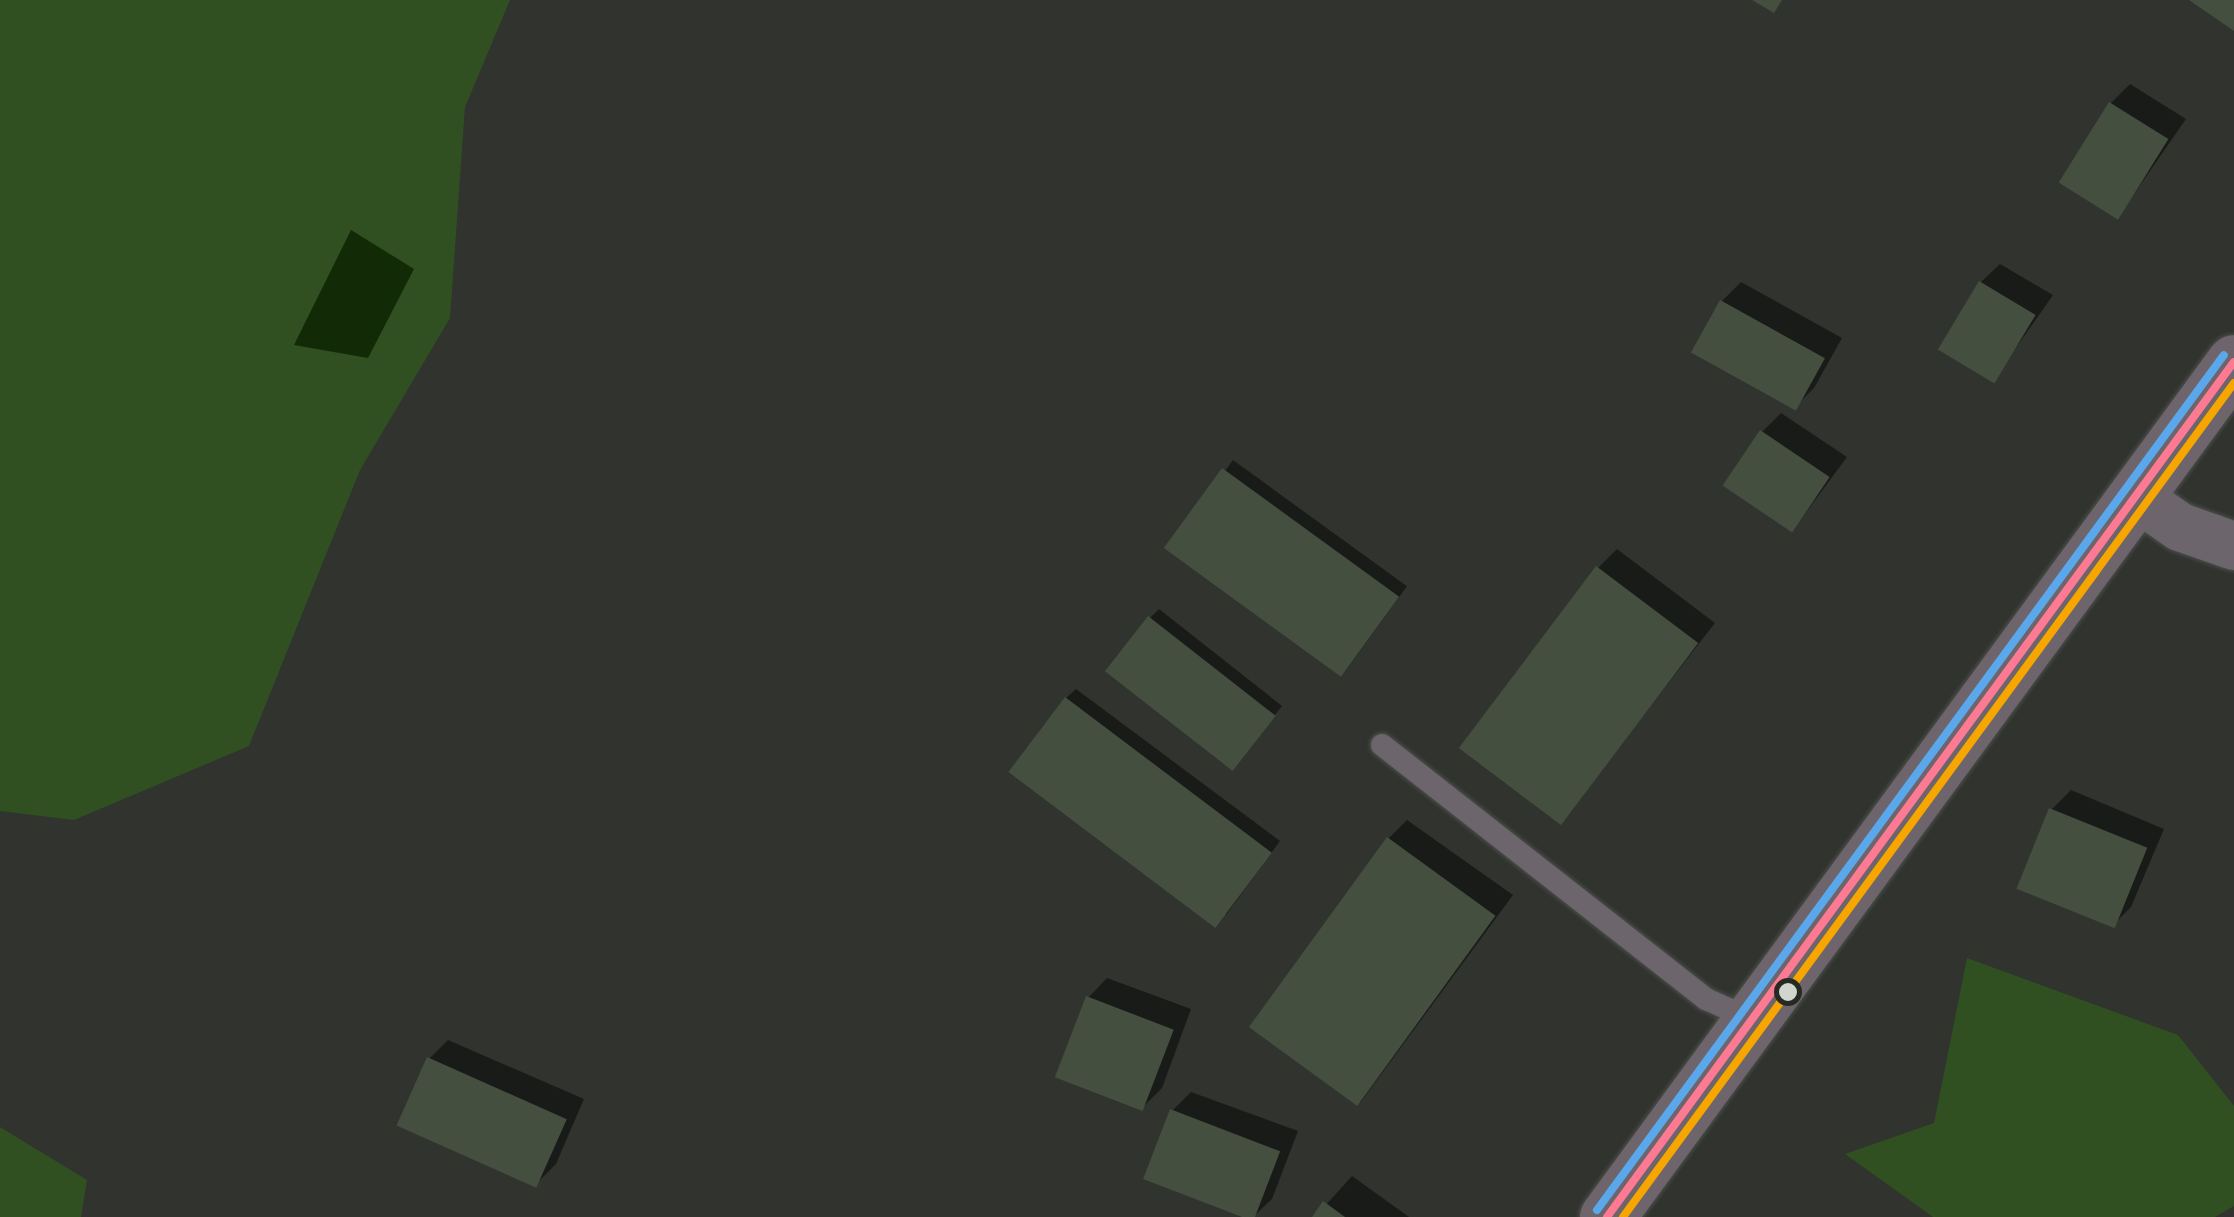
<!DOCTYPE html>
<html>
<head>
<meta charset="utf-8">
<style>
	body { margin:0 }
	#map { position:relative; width:2234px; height:1217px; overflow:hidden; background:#30332e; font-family:"Nunito Sans",sans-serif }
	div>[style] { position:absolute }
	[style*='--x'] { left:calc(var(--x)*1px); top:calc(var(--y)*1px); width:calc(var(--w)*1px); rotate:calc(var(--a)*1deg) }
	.green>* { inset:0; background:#305021 }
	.water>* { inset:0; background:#122b06 }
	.shadow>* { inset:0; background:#0007; transform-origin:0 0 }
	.building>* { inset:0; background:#444f40; transform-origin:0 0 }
	.roads { filter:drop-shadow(0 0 2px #4d4f4c) drop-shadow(0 0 2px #4d4f4c) }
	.lane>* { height:22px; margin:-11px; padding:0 11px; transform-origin:11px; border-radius:11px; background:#6d656c }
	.street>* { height:48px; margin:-24px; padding:0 24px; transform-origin:24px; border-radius:24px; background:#6d656c }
	.primary>* { height:55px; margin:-27.5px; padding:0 27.5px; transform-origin:27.5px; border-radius:27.5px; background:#6d656b }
	.bus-1>* { height:8px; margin:-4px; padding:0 4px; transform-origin:4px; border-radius:4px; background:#fe7a93 }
	.bus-2>* { height:8px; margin:-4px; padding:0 4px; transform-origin:4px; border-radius:4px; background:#f7a600 }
	.bus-3>* { height:8px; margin:-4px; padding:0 4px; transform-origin:4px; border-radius:4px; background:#5aa8eb }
	.dots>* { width:28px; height:28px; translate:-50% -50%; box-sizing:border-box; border:5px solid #252b23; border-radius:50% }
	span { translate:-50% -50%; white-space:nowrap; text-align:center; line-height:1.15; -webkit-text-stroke:8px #252b23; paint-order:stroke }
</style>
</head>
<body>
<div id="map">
	<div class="green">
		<i style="clip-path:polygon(0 0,510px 0,465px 107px,450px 318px,360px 470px,249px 746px,74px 820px,0 811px)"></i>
		<i style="clip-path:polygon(1967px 958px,2178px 1035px,2234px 1106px,2234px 1206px,2215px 1217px,1933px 1217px,1845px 1154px,1934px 1123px)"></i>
		<i style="clip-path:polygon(0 1127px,87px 1180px,81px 1217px,0 1217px)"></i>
	</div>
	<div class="water">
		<i style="clip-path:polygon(351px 230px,414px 269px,368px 358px,294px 345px)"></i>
	</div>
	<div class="shadow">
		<i style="clip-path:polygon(2130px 84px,2186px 119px,2118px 217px,2111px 103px)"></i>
		<i style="clip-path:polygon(2000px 264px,2053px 295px,1992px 382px,1981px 282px)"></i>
		<i style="clip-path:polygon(1741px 282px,1842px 338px,1814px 388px,1795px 407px,1722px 301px)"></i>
		<i style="clip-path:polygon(1781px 413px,1847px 457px,1793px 530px,1762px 432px)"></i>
		<i style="left:1233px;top:460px;width:215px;height:108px;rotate:36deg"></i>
		<i style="clip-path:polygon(1617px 549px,1715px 623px,1561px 821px,1598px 568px)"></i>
		<i style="clip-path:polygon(1159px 609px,1282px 706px,1240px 758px,1150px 618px)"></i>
		<i style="clip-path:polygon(1076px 689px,1280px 841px,1226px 915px,1066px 698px)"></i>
		<i style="clip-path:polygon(2071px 790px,2164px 829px,2131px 907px,2112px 926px,2052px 809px)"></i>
		<i style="clip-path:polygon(1407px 820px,1513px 895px,1360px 1103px,1388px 839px)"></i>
		<i style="clip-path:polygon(1107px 978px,1191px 1009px,1162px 1088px,1143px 1107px,1088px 998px)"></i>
		<i style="clip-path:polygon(448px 1040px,584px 1099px,556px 1164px,537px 1183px,429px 1059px)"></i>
		<i style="clip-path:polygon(1191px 1092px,1298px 1131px,1272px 1199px,1253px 1217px,1146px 1178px,1172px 1111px)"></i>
		<i style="clip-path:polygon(1352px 1176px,1409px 1217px,1315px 1217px)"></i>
	</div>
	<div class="building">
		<i style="clip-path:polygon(1752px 0,1782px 0,1774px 13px)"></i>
		<i style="clip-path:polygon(2189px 0,2234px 0,2234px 31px)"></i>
		<i style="left:2109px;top:102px;width:70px;height:95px;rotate:32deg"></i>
		<i style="left:1979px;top:281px;width:66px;height:80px;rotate:31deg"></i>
		<i style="left:1720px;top:300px;width:120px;height:60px;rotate:29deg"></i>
		<i style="left:1760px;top:430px;width:84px;height:67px;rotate:34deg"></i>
		<i style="left:1222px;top:468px;width:219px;height:99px;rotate:36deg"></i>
		<i style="left:1596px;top:566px;width:128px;height:228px;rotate:37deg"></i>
		<i style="left:1148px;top:616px;width:162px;height:70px;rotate:38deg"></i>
		<i style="left:1065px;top:697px;width:259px;height:94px;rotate:37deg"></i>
		<i style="left:2049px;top:808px;width:106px;height:87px;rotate:22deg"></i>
		<i style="left:1387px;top:837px;width:134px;height:235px;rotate:36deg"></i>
		<i style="left:1086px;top:996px;width:94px;height:87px;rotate:21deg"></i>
		<i style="left:427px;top:1057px;width:153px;height:75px;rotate:24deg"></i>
		<i style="left:1170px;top:1109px;width:118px;height:75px;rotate:21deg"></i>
		<i style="clip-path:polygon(1323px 1201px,1345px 1217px,1312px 1217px)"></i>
	</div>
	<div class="roads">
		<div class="lane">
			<i style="--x:1382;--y:745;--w:412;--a:38.1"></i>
			<i style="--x:1706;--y:999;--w:51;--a:24.1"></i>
		</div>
		<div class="street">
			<i style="--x:2134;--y:495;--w:56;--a:34.8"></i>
			<i style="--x:2180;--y:527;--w:57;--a:19.4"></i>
		</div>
		<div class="primary">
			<i style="--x:1607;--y:1217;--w:1060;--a:-53.75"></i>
		</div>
	</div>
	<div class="bus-1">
		<i style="--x:1607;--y:1217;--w:1060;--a:-53.75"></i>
	</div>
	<div class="bus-2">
		<i style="--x:1623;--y:1217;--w:1034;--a:-53.77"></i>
	</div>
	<div class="bus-3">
		<i style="--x:1597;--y:1210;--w:1060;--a:-53.75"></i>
	</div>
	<div class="dots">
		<i style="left:1788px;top:992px;background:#d1d5d0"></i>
	</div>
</div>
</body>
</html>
